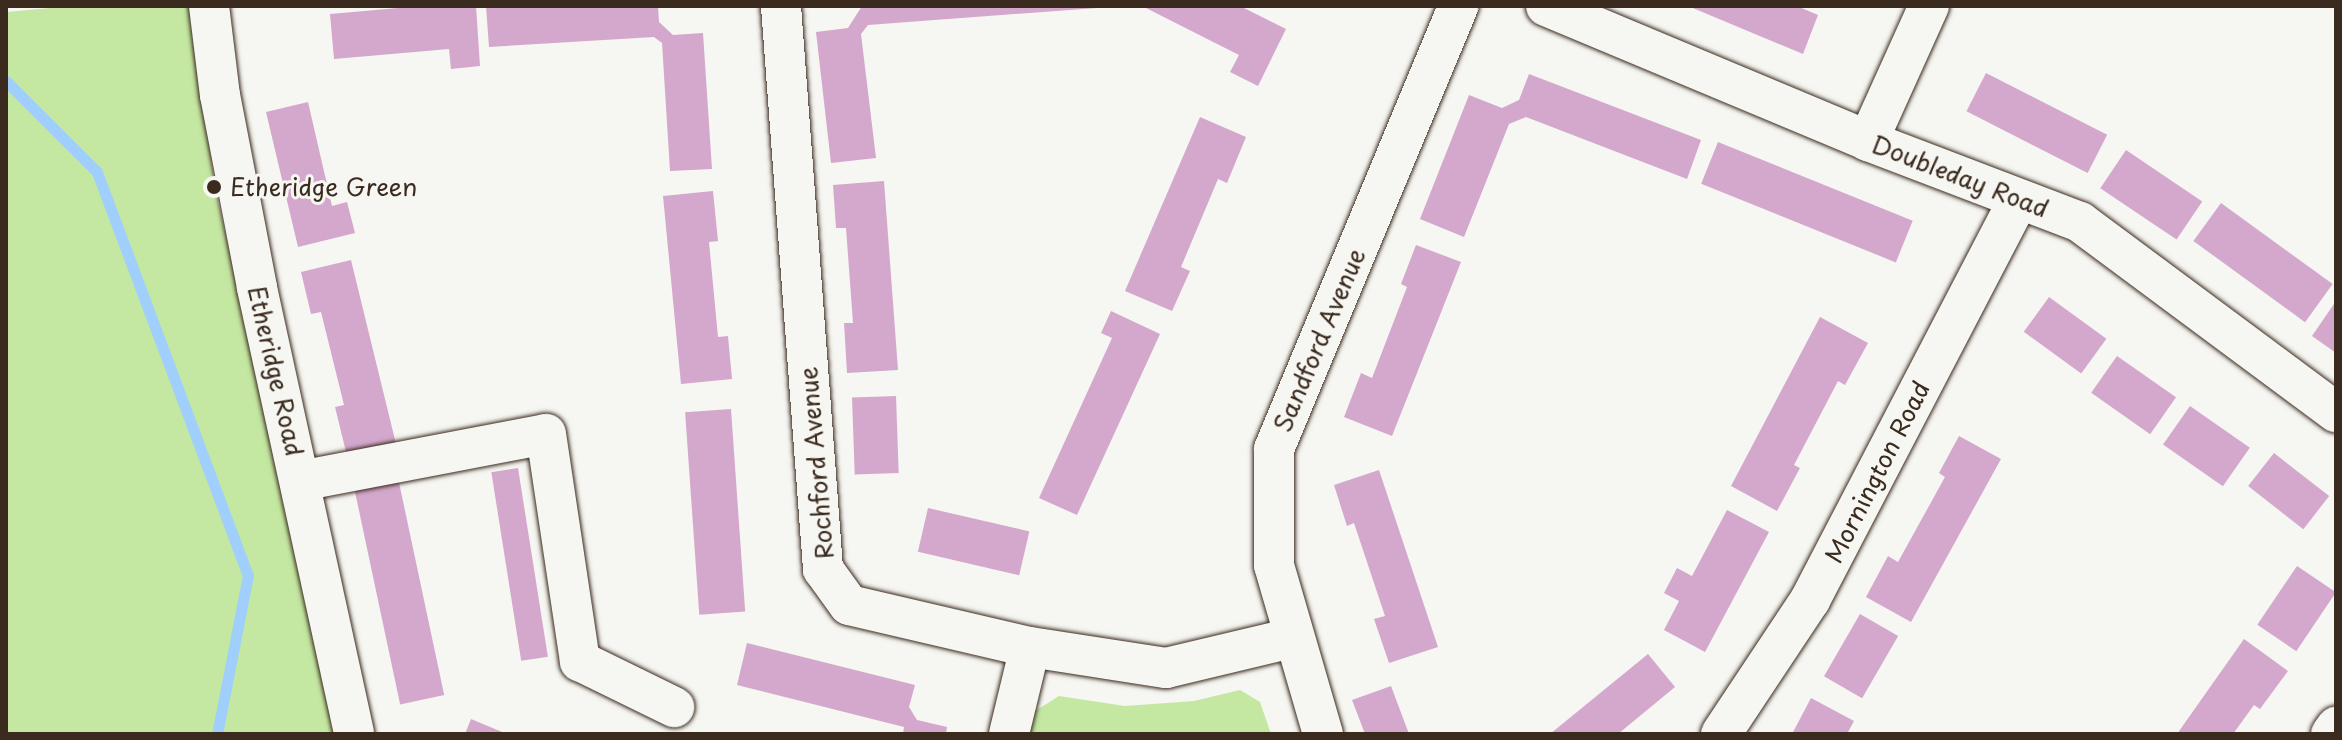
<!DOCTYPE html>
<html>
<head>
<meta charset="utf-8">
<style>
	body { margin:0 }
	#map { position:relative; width:2342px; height:740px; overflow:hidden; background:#f6f6f2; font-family:"Playpen Sans",sans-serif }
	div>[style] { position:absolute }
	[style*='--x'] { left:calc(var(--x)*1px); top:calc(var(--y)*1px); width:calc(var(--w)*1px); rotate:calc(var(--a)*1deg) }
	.green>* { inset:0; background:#c4e8a2 }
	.stream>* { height:11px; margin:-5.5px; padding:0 5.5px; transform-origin:5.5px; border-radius:5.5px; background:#a1cffc }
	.building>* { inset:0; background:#d4a8cc; transform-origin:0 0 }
	.roads { filter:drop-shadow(0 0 2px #3b2a1e) drop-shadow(0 0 2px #3b2a1e) }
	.minor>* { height:40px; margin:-20px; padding:0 20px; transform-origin:20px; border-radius:20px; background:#f6f6f2 }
	.dots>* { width:22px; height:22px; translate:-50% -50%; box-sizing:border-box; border:4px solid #f6f6f2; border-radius:50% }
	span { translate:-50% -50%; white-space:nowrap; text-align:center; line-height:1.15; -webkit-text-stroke:6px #f6f6f2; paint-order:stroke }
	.street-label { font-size:24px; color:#3b2a1e }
	.poi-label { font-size:24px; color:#3b2a1e }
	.left { translate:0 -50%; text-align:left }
	.frame { position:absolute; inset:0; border:8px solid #3b2a1e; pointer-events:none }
</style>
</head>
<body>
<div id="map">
	<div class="green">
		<i style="clip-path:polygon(73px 6px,192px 6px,215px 189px,341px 734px,6px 734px,6px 12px)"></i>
		<i style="clip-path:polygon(1240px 690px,1260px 702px,1271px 734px,1027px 734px,1032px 713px,1059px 696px,1125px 706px,1194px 701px)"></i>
	</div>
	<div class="stream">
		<i style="--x:6;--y:81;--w:129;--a:45"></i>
		<i style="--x:97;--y:172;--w:430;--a:69.5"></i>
		<i style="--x:248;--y:575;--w:162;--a:101"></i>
	</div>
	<div class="building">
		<i style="clip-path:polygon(421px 6px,476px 6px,480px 66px,451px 69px,449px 49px,334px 59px,330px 14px)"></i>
		<i style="clip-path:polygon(486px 6px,658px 6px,659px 22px,673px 35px,703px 33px,712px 169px,670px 171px,662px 43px,654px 37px,489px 47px)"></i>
		<i style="clip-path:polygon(862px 6px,1097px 6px,1097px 8px,868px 25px,861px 34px,876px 158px,831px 163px,816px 32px,848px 28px)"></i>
		<i style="clip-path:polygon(1142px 6px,1240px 6px,1286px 29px,1258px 86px,1230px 72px,1239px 55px)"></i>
		<i style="clip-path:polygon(1688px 6px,1797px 6px,1818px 15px,1803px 54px)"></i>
		<i style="left:1986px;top:73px;width:136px;height:43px;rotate:27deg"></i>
		<i style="clip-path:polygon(1529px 74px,1701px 140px,1687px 179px,1526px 117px,1509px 124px,1464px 237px,1420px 219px,1469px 95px,1502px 108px,1519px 100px)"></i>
		<i style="clip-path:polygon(308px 102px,332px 206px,347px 202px,355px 233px,298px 247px,266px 112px)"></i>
		<i style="clip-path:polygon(1200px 117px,1246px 137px,1227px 183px,1218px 179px,1181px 267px,1190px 271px,1172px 311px,1125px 291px)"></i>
		<i style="left:1718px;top:142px;width:210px;height:45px;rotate:22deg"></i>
		<i style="left:2126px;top:150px;width:92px;height:46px;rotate:34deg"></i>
		<i style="clip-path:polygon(884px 181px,898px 370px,847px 373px,844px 323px,853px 323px,846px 228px,836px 228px,833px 185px)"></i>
		<i style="clip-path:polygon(713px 191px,718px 241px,709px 242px,718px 337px,728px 336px,732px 379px,681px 384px,663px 196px)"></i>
		<i style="left:2221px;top:203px;width:138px;height:47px;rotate:36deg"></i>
		<i style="clip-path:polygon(1416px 245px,1461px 262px,1392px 436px,1344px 417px,1361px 373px,1372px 378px,1407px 287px,1401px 284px)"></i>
		<i style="clip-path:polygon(351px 260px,396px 444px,347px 456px,335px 407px,344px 405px,321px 312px,311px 314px,301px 272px)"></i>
		<i style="left:2049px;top:297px;width:71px;height:43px;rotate:36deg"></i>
		<i style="clip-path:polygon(2336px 301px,2336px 353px,2312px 336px)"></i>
		<i style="clip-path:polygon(1111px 311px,1160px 334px,1077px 515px,1039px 498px,1112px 338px,1101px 333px)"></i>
		<i style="clip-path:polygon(1820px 317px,1868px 343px,1845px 385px,1838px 381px,1794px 465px,1800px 468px,1777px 511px,1731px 486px)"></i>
		<i style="left:2117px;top:356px;width:72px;height:45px;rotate:35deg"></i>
		<i style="left:896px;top:396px;width:77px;height:44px;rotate:88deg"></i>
		<i style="left:2190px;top:406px;width:73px;height:47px;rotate:35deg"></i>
		<i style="left:731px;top:409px;width:203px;height:46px;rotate:86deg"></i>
		<i style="clip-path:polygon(1959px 436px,2001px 459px,1911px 622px,1866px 597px,1888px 556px,1898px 562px,1945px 477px,1939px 473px)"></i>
		<i style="left:2274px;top:453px;width:70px;height:42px;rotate:38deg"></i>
		<i style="left:518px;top:468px;width:191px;height:27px;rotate:81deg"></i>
		<i style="clip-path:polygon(1379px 470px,1438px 647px,1389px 663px,1374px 619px,1385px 616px,1354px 523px,1347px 526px,1334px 485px)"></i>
		<i style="left:397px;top:473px;width:227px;height:45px;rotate:78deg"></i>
		<i style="left:928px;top:508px;width:104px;height:45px;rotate:13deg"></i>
		<i style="clip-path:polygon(1727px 510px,1769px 532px,1705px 652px,1664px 630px,1679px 601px,1664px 593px,1677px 568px,1692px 576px)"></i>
		<i style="left:2297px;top:566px;width:47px;height:71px;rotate:34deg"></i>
		<i style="left:1860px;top:614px;width:44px;height:72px;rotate:30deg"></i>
		<i style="clip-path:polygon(2244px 639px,2288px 671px,2260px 709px,2254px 705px,2233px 734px,2177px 734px)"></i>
		<i style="clip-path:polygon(747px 643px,915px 685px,909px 707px,917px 720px,947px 727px,946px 734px,903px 734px,904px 727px,737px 685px)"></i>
		<i style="clip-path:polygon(1648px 654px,1675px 687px,1618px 734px,1550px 734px)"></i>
		<i style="clip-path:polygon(1391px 686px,1409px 734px,1365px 734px,1352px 700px)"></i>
		<i style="clip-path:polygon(1811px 698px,1854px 721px,1847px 734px,1792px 734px)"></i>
		<i style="clip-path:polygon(471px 719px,507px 734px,465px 734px)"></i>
	</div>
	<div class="roads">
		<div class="minor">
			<i style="--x:209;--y:6;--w:90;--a:83"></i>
			<i style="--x:220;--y:95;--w:197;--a:79.1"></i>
			<i style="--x:257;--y:288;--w:456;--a:77.7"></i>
			<i style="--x:781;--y:6;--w:565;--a:85.73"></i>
			<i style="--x:823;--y:569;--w:44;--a:54.2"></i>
			<i style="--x:849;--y:605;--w:186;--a:13.1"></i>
			<i style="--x:1030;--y:647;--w:138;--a:8.8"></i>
			<i style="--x:1166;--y:668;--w:130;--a:-13.4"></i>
			<i style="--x:1546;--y:6;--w:349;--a:22.7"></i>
			<i style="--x:1868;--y:141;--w:227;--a:20.9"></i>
			<i style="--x:2080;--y:222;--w:319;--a:36.6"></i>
			<i style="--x:1868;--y:141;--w:148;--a:-65.7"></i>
			<i style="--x:300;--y:481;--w:250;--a:-10.8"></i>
			<i style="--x:546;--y:434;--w:230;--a:81.5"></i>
			<i style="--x:580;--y:661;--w:105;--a:26.1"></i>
			<i style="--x:1009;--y:734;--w:89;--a:-76.4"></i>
			<i style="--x:1323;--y:734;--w:176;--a:-106.2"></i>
			<i style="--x:1274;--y:565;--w:116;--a:-90"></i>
			<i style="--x:1274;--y:449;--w:480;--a:-67.4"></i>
			<i style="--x:1721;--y:734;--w:161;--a:-56.4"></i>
			<i style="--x:1810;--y:600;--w:451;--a:-62.5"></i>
			<i style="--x:2331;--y:734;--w:9;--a:-54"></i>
		</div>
	</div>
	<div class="dots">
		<i style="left:214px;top:187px;background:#3b2a1e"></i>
	</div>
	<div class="street-label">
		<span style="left:1960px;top:176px;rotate:21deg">Doubleday Road</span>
		<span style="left:1319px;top:340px;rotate:-67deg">Sandford Avenue</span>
		<span style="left:276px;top:371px;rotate:77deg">Etheridge Road</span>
		<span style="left:816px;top:463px;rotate:-95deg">Rochford Avenue</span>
		<span style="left:1877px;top:472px;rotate:-63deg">Mornington Road</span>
	</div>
	<div class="poi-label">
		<span class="left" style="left:230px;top:187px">Etheridge Green</span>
	</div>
	<div class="frame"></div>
</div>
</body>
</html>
